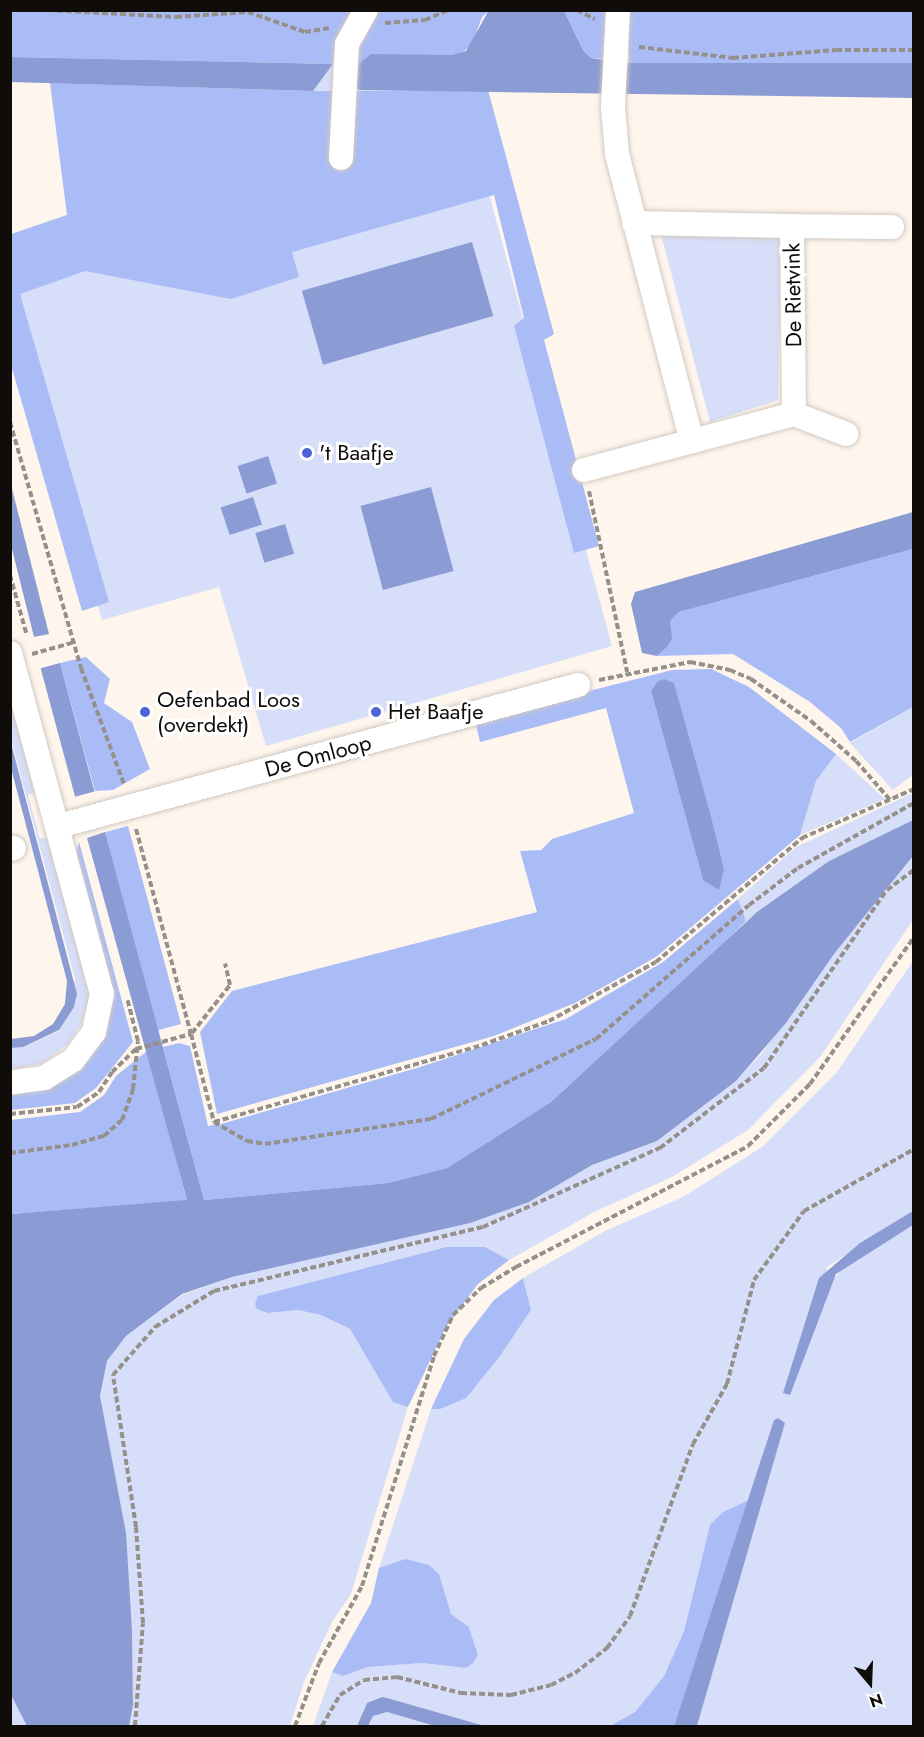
<!DOCTYPE html>
<html>
<head>
<meta charset="utf-8">
<style>
	body { margin:0 }
	#map { position:relative; width:924px; height:1737px; overflow:hidden; background:#fef5ed; font-family:Jost,sans-serif }
	div>[style] { position:absolute }
	[style*='--x'] { left:calc(var(--x)*1px); top:calc(var(--y)*1px); width:calc(var(--w)*1px); rotate:calc(var(--a)*1deg) }
	.green>* { inset:0; background:#d6def9 }
	.forest>* { inset:0; background:#aabcf6; transform-origin:0 0 }
	.water>* { inset:0; background:#8b9bd4; transform-origin:0 0 }
	.path>* { height:4px; margin-top:-2px; transform-origin:0; background:repeating-linear-gradient(90deg,#96908b 0 6px,transparent 0 9px) }
	.roads { filter:drop-shadow(0 0 2px #d2c9c1) drop-shadow(0 0 2px #d2c9c1) }
	.minor>* { height:24px; margin:-12px; padding:0 12px; transform-origin:12px; border-radius:12px; background:#fff }
	.dots>* { width:16px; height:16px; translate:-50% -50%; box-sizing:border-box; border:3px solid #fff; border-radius:50% }
	span { translate:-50% -50%; white-space:nowrap; text-align:center; line-height:1.15; -webkit-text-stroke:6px #fff; paint-order:stroke }
	.street-label { font-size:22px; color:#0f0c0a }
	.poi-label { font-size:22px; color:#0f0c0a }
	.left { translate:0 -50%; text-align:left }
	.frame { position:absolute; inset:0; border:12px solid #0f0c0a; pointer-events:none }
	.north { position:absolute; left:840px; top:1653px; width:60px; height:60px; -webkit-text-stroke:4px #fff; paint-order:stroke; rotate:161deg; font-size:16px; font-weight:700; line-height:24px; text-align:center; color:#0f0c0a }
	.north::after { content:''; display:block; margin:auto; width:21px; height:27px; background:#0f0c0a; clip-path:polygon(50% 0,100% 100%,50% 72%,0 100%) }
</style>
</head>
<body>
<div id="map">
	<div class="green">
		<i style="clip-path:polygon(333px 64px,357px 65px,354px 86px,359px 90px,313px 91px)"></i>
		<i style="clip-path:polygon(488px 190px,612px 646px,266px 746px,219px 587px,102px 620px,11px 310px,10px 282px)"></i>
		<i style="clip-path:polygon(661px 234px,781px 234px,778px 400px,710px 422px)"></i>
		<i style="clip-path:polygon(10px 686px,34px 793px,28px 795px,40px 839px,47px 838px,80px 944px,91px 994px,82px 1022px,68px 1044px,43px 1063px,11px 1070px,11px 1048px,23px 1047px,59px 1031px,75px 979px,11px 739px)"></i>
		<i style="clip-path:polygon(913px 707px,913px 775px,893px 790px,850px 743px)"></i>
		<i style="clip-path:polygon(836px 754px,885px 799px,800px 835px,816px 781px)"></i>
		<i style="clip-path:polygon(913px 793px,913px 820px,829px 861px,746px 921px,738px 899px,796px 847px)"></i>
		<i style="clip-path:polygon(913px 856px,913px 920px,820px 1057px,748px 1130px,672px 1177px,596px 1211px,509px 1260px,485px 1247px,446px 1247px,258px 1296px,268px 1313px,298px 1310px,321px 1315px,350px 1329px,393px 1401px,408px 1407px,351px 1594px,332px 1622px,304px 1682px,290px 1726px,129px 1726px,133px 1705px,132px 1631px,100px 1396px,107px 1361px,126px 1336px,182px 1295px,232px 1277px,529px 1202px,592px 1165px,657px 1141px,736px 1081px,761px 1054px,834px 954px)"></i>
		<i style="clip-path:polygon(913px 961px,913px 1211px,827px 1267px,827px 1289px,844px 1266px,913px 1225px,913px 1726px,697px 1726px,785px 1423px,778px 1418px,774px 1420px,749px 1500px,710px 1525px,684px 1631px,664px 1676px,635px 1712px,610px 1726px,485px 1726px,382px 1697px,365px 1706px,357px 1726px,313px 1726px,332px 1672px,343px 1676px,368px 1667px,422px 1663px,466px 1668px,478px 1655px,469px 1627px,451px 1614px,442px 1589px,405px 1559px,379px 1568px,431px 1409px,440px 1409px,500px 1356px,531px 1310px,523px 1278px,607px 1230px,683px 1197px,762px 1147px,837px 1072px)"></i>
		<i style="clip-path:polygon(10px 1693px,16px 1700px,27px 1726px,11px 1726px)"></i>
		<i style="clip-path:polygon(387px 1712px,435px 1726px,368px 1726px,373px 1716px)"></i>
	</div>
	<div class="forest">
		<i style="clip-path:polygon(11px 11px,359px 11px,335px 49px,333px 64px,11px 57px)"></i>
		<i style="clip-path:polygon(373px 11px,489px 11px,482px 17px,472px 44px,461px 54px,357px 65px,353px 43px)"></i>
		<i style="clip-path:polygon(564px 11px,606px 11px,605px 59px,591px 58px,583px 50px)"></i>
		<i style="left:629px;top:11px;width:284px;height:52px"></i>
		<i style="clip-path:polygon(50px 83px,313px 91px,488px 90px,554px 334px,544px 340px,599px 546px,574px 553px,514px 326px,524px 318px,494px 195px,292px 252px,299px 277px,231px 299px,85px 271px,20px 294px,109px 602px,82px 611px,11px 365px,11px 234px,67px 215px)"></i>
		<i style="clip-path:polygon(913px 549px,913px 707px,850px 742px,841px 728px,810px 702px,733px 654px,657px 656px,667px 647px,670px 621px,679px 612px)"></i>
		<i style="clip-path:polygon(86px 657px,110px 679px,104px 703px,132px 722px,150px 769px,113px 790px,95px 791px,60px 663px)"></i>
		<i style="clip-path:polygon(evenodd,711px 669px,749px 687px,836px 754px,816px 781px,800px 835px,656px 957px,575px 1003px,494px 1036px,217px 1114px,200px 1032px,232px 991px,537px 912px,520px 851px,541px 850px,552px 839px,634px 813px,606px 708px,480px 742px,475px 720px,672px 670px,711px 669px,657px 682px,674px 684px,724px 869px,703px 880px,651px 691px,657px 682px)"></i>
		<i style="left:128px;top:826px;width:205px;height:24px;rotate:75deg"></i>
		<i style="clip-path:polygon(79px 842px,133px 1042px,96px 1088px,75px 1103px,11px 1110px,11px 1093px,103px 1034px,75px 856px)"></i>
		<i style="clip-path:polygon(738px 899px,746px 921px,724px 943px,551px 1102px,447px 1168px,388px 1183px,204px 1200px,163px 1047px,179px 1043px,190px 1046px,208px 1126px,221px 1124px,417px 1068px,566px 1019px,663px 962px)"></i>
		<i style="clip-path:polygon(147px 1051px,187px 1201px,11px 1214px,11px 1120px,80px 1112px,104px 1095px,116px 1076px)"></i>
		<i style="clip-path:polygon(446px 1247px,485px 1247px,509px 1260px,478px 1284px,446px 1327px,408px 1407px,393px 1402px,350px 1329px,321px 1315px,298px 1310px,268px 1313px,257px 1309px,255px 1304px,258px 1296px)"></i>
		<i style="clip-path:polygon(523px 1278px,531px 1310px,500px 1356px,466px 1398px,440px 1409px,431px 1409px,464px 1339px,494px 1300px)"></i>
		<i style="clip-path:polygon(749px 1500px,674px 1726px,610px 1726px,635px 1712px,664px 1676px,684px 1631px,710px 1525px,723px 1512px)"></i>
		<i style="clip-path:polygon(405px 1559px,429px 1565px,439px 1574px,451px 1614px,469px 1627px,478px 1655px,473px 1663px,466px 1668px,422px 1663px,368px 1667px,343px 1676px,332px 1672px,371px 1603px,379px 1568px)"></i>
	</div>
	<div class="water">
		<i style="clip-path:polygon(489px 10px,564px 11px,583px 50px,591px 58px,626px 63px,914px 63px,913px 98px,359px 90px,354px 86px,357px 65px,371px 54px,452px 55px,466px 51px)"></i>
		<i style="clip-path:polygon(11px 57px,333px 64px,313px 91px,11px 82px)"></i>
		<i style="left:472px;top:242px;width:77px;height:177px;rotate:74deg"></i>
		<i style="left:268px;top:456px;width:29px;height:32px;rotate:72deg"></i>
		<i style="clip-path:polygon(11px 485px,49px 634px,34px 637px,11px 545px)"></i>
		<i style="left:431px;top:487px;width:87px;height:73px;rotate:75deg"></i>
		<i style="left:253px;top:497px;width:29px;height:34px;rotate:72deg"></i>
		<i style="clip-path:polygon(913px 512px,913px 549px,679px 612px,670px 621px,672px 639px,667px 647px,657px 656px,642px 653px,631px 604px,635px 592px)"></i>
		<i style="left:285px;top:524px;width:31px;height:31px;rotate:73deg"></i>
		<i style="left:60px;top:663px;width:133px;height:20px;rotate:75deg"></i>
		<i style="clip-path:polygon(664px 679px,674px 683px,710px 813px,724px 869px,719px 890px,703px 880px,651px 691px,657px 682px)"></i>
		<i style="clip-path:polygon(10px 739px,77px 994px,74px 1007px,59px 1030px,23px 1047px,11px 1048px,11px 1039px,34px 1036px,53px 1024px,65px 1004px,67px 981px,11px 768px)"></i>
		<i style="clip-path:polygon(913px 820px,913px 856px,834px 954px,786px 1023px,736px 1081px,657px 1141px,592px 1165px,529px 1202px,470px 1223px,232px 1277px,182px 1294px,126px 1336px,107px 1361px,100px 1396px,126px 1533px,132px 1631px,133px 1705px,129px 1726px,27px 1726px,10px 1693px,11px 1214px,187px 1200px,87px 838px,105px 832px,204px 1200px,388px 1183px,447px 1168px,551px 1102px,757px 912px,829px 861px)"></i>
		<i style="clip-path:polygon(913px 1211px,913px 1225px,836px 1274px,790px 1395px,783px 1393px,819px 1278px,860px 1243px)"></i>
		<i style="clip-path:polygon(778px 1418px,785px 1423px,697px 1726px,674px 1726px,774px 1420px)"></i>
		<i style="clip-path:polygon(382px 1697px,387px 1698px,485px 1726px,435px 1726px,387px 1712px,373px 1716px,368px 1726px,357px 1726px,367px 1703px)"></i>
	</div>
	<div class="path">
		<i style="--x:48;--y:10;--w:128;--a:3.1"></i>
		<i style="--x:176;--y:17;--w:72;--a:-4"></i>
		<i style="--x:248;--y:12;--w:60;--a:19.3"></i>
		<i style="--x:305;--y:32;--w:25;--a:-9"></i>
		<i style="--x:577;--y:10;--w:20;--a:27"></i>
		<i style="--x:385;--y:23;--w:40;--a:-4.3"></i>
		<i style="--x:425;--y:20;--w:25;--a:-23"></i>
		<i style="--x:639;--y:47;--w:95;--a:6.7"></i>
		<i style="--x:733;--y:58;--w:103;--a:-4.4"></i>
		<i style="--x:836;--y:50;--w:78;--a:0"></i>
		<i style="--x:10;--y:422;--w:256;--a:73.9"></i>
		<i style="--x:81;--y:668;--w:124;--a:69.7"></i>
		<i style="--x:589;--y:491;--w:185;--a:78.1"></i>
		<i style="--x:10;--y:575;--w:63;--a:74.4"></i>
		<i style="--x:32;--y:654;--w:45;--a:-15.6"></i>
		<i style="--x:599;--y:680;--w:93;--a:-11.2"></i>
		<i style="--x:690;--y:662;--w:41;--a:11.3"></i>
		<i style="--x:730;--y:670;--w:23;--a:23"></i>
		<i style="--x:751;--y:679;--w:73;--a:35"></i>
		<i style="--x:811;--y:721;--w:60;--a:41.6"></i>
		<i style="--x:856;--y:761;--w:53;--a:48.8"></i>
		<i style="--x:136;--y:829;--w:212;--a:75"></i>
		<i style="--x:192;--y:1033;--w:61;--a:-51.6"></i>
		<i style="--x:230;--y:985;--w:22;--a:-103"></i>
		<i style="--x:10;--y:1114;--w:67;--a:-6"></i>
		<i style="--x:77;--y:1107;--w:27;--a:-34"></i>
		<i style="--x:99;--y:1092;--w:24;--a:-57"></i>
		<i style="--x:112;--y:1072;--w:33;--a:-44"></i>
		<i style="--x:136;--y:1049;--w:57;--a:-15.3"></i>
		<i style="--x:191;--y:1034;--w:91;--a:75.4"></i>
		<i style="--x:214;--y:1122;--w:38;--a:30"></i>
		<i style="--x:247;--y:1141;--w:18;--a:9"></i>
		<i style="--x:265;--y:1144;--w:168;--a:-8.6"></i>
		<i style="--x:431;--y:1119;--w:183;--a:-25.9"></i>
		<i style="--x:596;--y:1039;--w:203;--a:-41.2"></i>
		<i style="--x:749;--y:905;--w:61;--a:-37.1"></i>
		<i style="--x:798;--y:868;--w:133;--a:-29.3"></i>
		<i style="--x:214;--y:1122;--w:279;--a:-16"></i>
		<i style="--x:482;--y:1045;--w:71;--a:-19.7"></i>
		<i style="--x:549;--y:1021;--w:122;--a:-28.9"></i>
		<i style="--x:656;--y:962;--w:192;--a:-40.3"></i>
		<i style="--x:802;--y:838;--w:122;--a:-23.6"></i>
		<i style="--x:10;--y:1153;--w:63;--a:-7.4"></i>
		<i style="--x:72;--y:1145;--w:33;--a:-16"></i>
		<i style="--x:104;--y:1136;--w:24;--a:-42"></i>
		<i style="--x:122;--y:1120;--w:33;--a:-70"></i>
		<i style="--x:133;--y:1089;--w:48;--a:-84.1"></i>
		<i style="--x:138;--y:1041;--w:44;--a:-104.3"></i>
		<i style="--x:135;--y:1726;--w:103;--a:-85.6"></i>
		<i style="--x:143;--y:1623;--w:96;--a:-94.2"></i>
		<i style="--x:136;--y:1527;--w:154;--a:-98.6"></i>
		<i style="--x:113;--y:1375;--w:64;--a:-48.8"></i>
		<i style="--x:155;--y:1327;--w:69;--a:-31.4"></i>
		<i style="--x:214;--y:1291;--w:277;--a:-13.4"></i>
		<i style="--x:483;--y:1227;--w:194;--a:-24.1"></i>
		<i style="--x:660;--y:1148;--w:131;--a:-37.6"></i>
		<i style="--x:764;--y:1068;--w:216;--a:-55.4"></i>
		<i style="--x:887;--y:890;--w:34;--a:-37"></i>
		<i style="--x:295;--y:1726;--w:67;--a:-69.1"></i>
		<i style="--x:319;--y:1663;--w:88;--a:-60.8"></i>
		<i style="--x:362;--y:1586;--w:241;--a:-72.6"></i>
		<i style="--x:434;--y:1356;--w:45;--a:-65.1"></i>
		<i style="--x:453;--y:1315;--w:39;--a:-44"></i>
		<i style="--x:481;--y:1288;--w:41;--a:-31"></i>
		<i style="--x:516;--y:1267;--w:262;--a:-27.5"></i>
		<i style="--x:748;--y:1146;--w:88;--a:-45"></i>
		<i style="--x:810;--y:1084;--w:180;--a:-54.7"></i>
		<i style="--x:322;--y:1726;--w:36;--a:-60"></i>
		<i style="--x:340;--y:1695;--w:28;--a:-32"></i>
		<i style="--x:364;--y:1680;--w:33;--a:-5"></i>
		<i style="--x:397;--y:1677;--w:66;--a:14"></i>
		<i style="--x:461;--y:1693;--w:50;--a:2.3"></i>
		<i style="--x:511;--y:1695;--w:41;--a:-14"></i>
		<i style="--x:551;--y:1685;--w:27;--a:-27"></i>
		<i style="--x:575;--y:1673;--w:41;--a:-38"></i>
		<i style="--x:607;--y:1648;--w:39;--a:-54"></i>
		<i style="--x:630;--y:1616;--w:183;--a:-69.9"></i>
		<i style="--x:693;--y:1444;--w:69;--a:-60.5"></i>
		<i style="--x:727;--y:1384;--w:107;--a:-75.4"></i>
		<i style="--x:754;--y:1280;--w:85;--a:-54.1"></i>
		<i style="--x:804;--y:1211;--w:126;--a:-29.4"></i>
	</div>
	<div class="roads">
		<div class="minor">
			<i style="--x:618;--y:10;--w:97;--a:93"></i>
			<i style="--x:613;--y:107;--w:47;--a:85.1"></i>
			<i style="--x:617;--y:154;--w:297;--a:75.4"></i>
			<i style="--x:341;--y:158;--w:114;--a:-87"></i>
			<i style="--x:347;--y:44;--w:39;--a:-61"></i>
			<i style="--x:792;--y:226;--w:100;--a:0.6"></i>
			<i style="--x:794;--y:414;--w:56;--a:21"></i>
			<i style="--x:584;--y:470;--w:217;--a:-14.9"></i>
			<i style="--x:794;--y:414;--w:188;--a:-90.6"></i>
			<i style="--x:792;--y:226;--w:158;--a:-178.9"></i>
			<i style="--x:10;--y:653;--w:353;--a:74.9"></i>
			<i style="--x:102;--y:994;--w:39;--a:102"></i>
			<i style="--x:94;--y:1032;--w:35;--a:127"></i>
			<i style="--x:73;--y:1060;--w:34;--a:148"></i>
			<i style="--x:44;--y:1078;--w:34;--a:172"></i>
			<i style="--x:59;--y:826;--w:538;--a:-15.2"></i>
			<i style="--x:10;--y:849;--w:4;--a:-14"></i>
		</div>
	</div>
	<div class="dots">
		<i style="left:307px;top:453px;background:#4f63d9"></i>
		<i style="left:145px;top:712px;background:#4f63d9"></i>
		<i style="left:376px;top:712px;background:#4f63d9"></i>
	</div>
	<div class="street-label">
		<span style="left:793px;top:295px;rotate:-91deg">De Rietvink</span>
		<span style="left:318px;top:756px;rotate:-15deg">De Omloop</span>
	</div>
	<div class="poi-label">
		<span class="left" style="left:319px;top:453px">'t Baafje</span>
		<span class="left" style="left:157px;top:712px">Oefenbad Loos<br>(overdekt)</span>
		<span class="left" style="left:388px;top:712px">Het Baafje</span>
	</div>
	<div class="frame"></div>
	<div class="north">N</div>
</div>
</body>
</html>
